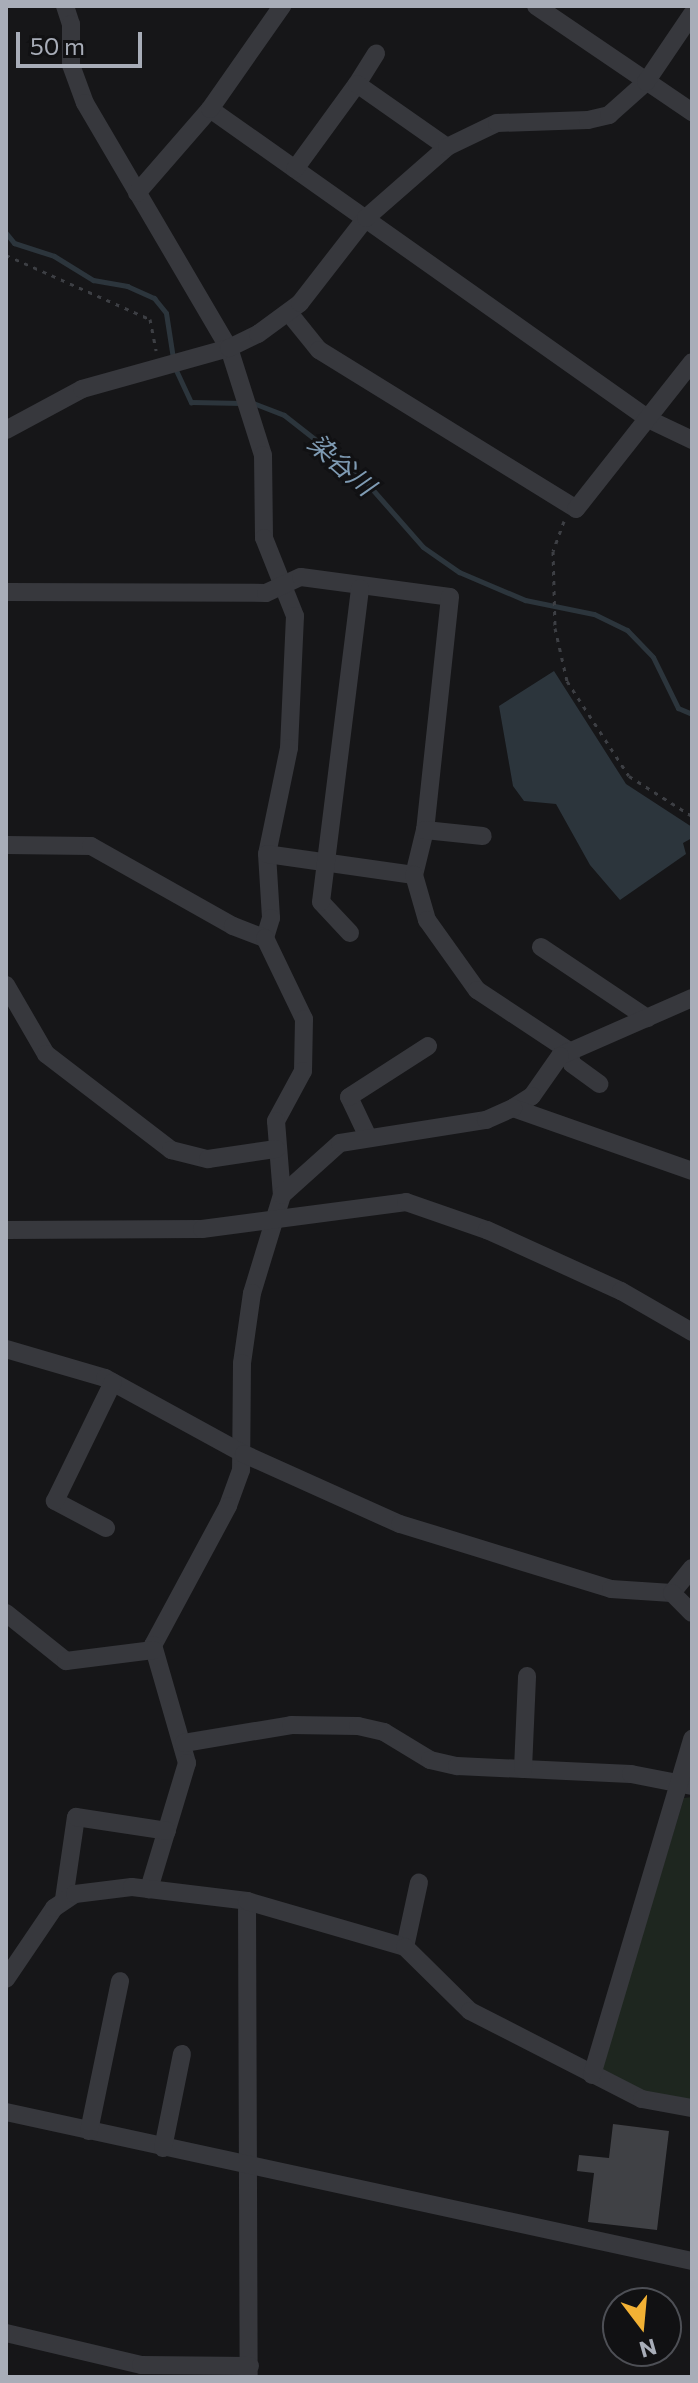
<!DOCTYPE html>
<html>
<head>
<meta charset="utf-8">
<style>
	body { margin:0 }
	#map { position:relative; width:698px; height:2383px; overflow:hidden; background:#161618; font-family:Commissioner,"Noto Sans JP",sans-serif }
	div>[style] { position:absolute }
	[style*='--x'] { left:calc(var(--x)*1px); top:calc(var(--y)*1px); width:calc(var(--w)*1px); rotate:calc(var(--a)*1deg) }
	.green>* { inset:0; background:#1e261f }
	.water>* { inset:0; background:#2c353c }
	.stream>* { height:5px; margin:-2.5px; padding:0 2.5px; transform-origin:2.5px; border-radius:2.5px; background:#2c353c }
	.building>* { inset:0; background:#404145 }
	.path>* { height:3px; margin-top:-1.5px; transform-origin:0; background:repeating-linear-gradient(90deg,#3d3f44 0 4px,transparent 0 10px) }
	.minor>* { height:18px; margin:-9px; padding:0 9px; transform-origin:9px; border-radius:9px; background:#37383d }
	span { translate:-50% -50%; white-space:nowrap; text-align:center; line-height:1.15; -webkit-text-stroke:6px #111113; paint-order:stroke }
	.water-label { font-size:26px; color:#7f9bb3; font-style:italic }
	.frame { position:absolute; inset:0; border:8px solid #a8adb8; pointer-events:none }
	.north { position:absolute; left:602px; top:2287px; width:80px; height:80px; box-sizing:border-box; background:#111113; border:2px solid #4d4f55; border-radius:50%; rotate:164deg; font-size:22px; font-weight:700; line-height:32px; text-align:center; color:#a8adb8 }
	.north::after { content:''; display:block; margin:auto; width:28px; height:36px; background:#f2b134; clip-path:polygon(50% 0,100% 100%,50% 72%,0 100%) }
	.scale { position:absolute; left:16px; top:32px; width:126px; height:36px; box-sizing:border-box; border:4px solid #a8adb8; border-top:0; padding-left:10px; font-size:24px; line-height:28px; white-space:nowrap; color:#a8adb8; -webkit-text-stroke:6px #111113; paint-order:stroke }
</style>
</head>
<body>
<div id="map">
	<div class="green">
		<i style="clip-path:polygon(692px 1797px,692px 2101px,660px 2100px,601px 2069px,684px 1798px)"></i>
	</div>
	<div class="water">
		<i style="clip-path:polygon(554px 671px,626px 784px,692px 827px,692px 838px,683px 843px,686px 854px,620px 900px,590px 865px,556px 804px,524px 801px,513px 786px,499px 706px)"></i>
	</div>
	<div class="stream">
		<i style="--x:6;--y:233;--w:13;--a:51"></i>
		<i style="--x:14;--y:243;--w:42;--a:18"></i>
		<i style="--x:54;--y:256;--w:46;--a:31.6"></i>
		<i style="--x:93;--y:280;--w:35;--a:10"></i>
		<i style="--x:127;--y:286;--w:30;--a:24"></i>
		<i style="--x:154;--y:298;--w:19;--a:51"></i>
		<i style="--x:166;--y:313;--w:46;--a:81.2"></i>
		<i style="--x:175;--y:368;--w:38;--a:65"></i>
		<i style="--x:191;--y:402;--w:52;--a:1.1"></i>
		<i style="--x:253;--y:403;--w:33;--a:21"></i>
		<i style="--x:284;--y:415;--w:94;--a:38.1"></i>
		<i style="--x:358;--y:473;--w:98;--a:48.7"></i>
		<i style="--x:423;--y:547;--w:44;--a:34.8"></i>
		<i style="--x:459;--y:572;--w:72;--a:23"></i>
		<i style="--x:525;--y:600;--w:70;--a:11.5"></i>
		<i style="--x:594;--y:614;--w:37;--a:26"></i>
		<i style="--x:627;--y:630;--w:37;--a:46"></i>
		<i style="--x:653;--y:657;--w:57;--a:63.9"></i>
		<i style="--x:678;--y:708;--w:15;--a:23"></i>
	</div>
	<div class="building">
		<i style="clip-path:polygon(613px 2124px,669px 2131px,657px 2230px,588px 2222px,594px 2173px,577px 2171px,579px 2155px,609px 2158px)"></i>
	</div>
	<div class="path">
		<i style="--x:6;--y:255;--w:158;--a:24"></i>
		<i style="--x:150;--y:319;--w:32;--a:79"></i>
		<i style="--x:564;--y:521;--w:32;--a:110"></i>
		<i style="--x:553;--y:551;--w:77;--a:88.5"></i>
		<i style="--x:555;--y:628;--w:54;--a:77.2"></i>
		<i style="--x:567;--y:681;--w:113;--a:56.9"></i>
		<i style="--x:629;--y:776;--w:75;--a:32.4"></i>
	</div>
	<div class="minor">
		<i style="--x:65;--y:6;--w:19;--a:72"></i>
		<i style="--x:71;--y:24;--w:41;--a:90"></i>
		<i style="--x:71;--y:65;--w:40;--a:69.8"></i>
		<i style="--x:85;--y:103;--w:284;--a:59.6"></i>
		<i style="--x:229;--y:348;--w:112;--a:72.4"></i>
		<i style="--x:263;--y:455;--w:83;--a:89.3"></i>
		<i style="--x:264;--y:538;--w:84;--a:68.3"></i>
		<i style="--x:295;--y:616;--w:132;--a:92.6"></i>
		<i style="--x:289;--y:748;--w:108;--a:101.7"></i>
		<i style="--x:267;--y:854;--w:64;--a:86.4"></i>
		<i style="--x:271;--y:918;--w:21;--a:107"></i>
		<i style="--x:536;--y:6;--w:189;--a:34.2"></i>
		<i style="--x:357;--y:84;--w:36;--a:-58"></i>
		<i style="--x:210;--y:109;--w:539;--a:35.25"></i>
		<i style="--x:650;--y:420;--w:47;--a:25.5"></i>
		<i style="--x:295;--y:169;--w:105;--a:-53.9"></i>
		<i style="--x:357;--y:84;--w:110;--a:35"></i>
		<i style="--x:137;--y:193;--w:111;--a:-49"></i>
		<i style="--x:210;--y:109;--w:126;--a:-55"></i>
		<i style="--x:289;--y:313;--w:48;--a:51"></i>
		<i style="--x:319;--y:350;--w:302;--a:31.7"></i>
		<i style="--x:576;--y:509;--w:187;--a:-51.7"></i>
		<i style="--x:6;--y:430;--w:86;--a:-28.3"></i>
		<i style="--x:82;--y:389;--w:153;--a:-15.6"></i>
		<i style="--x:229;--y:348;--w:32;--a:-26"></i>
		<i style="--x:258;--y:334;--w:52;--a:-36.4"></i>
		<i style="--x:300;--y:303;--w:108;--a:-52.2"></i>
		<i style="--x:366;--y:218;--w:108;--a:-41.2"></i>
		<i style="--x:447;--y:147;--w:55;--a:-25.6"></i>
		<i style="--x:497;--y:123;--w:91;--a:-1.9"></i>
		<i style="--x:588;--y:120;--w:22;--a:-13"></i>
		<i style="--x:609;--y:115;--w:50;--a:-41.7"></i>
		<i style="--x:646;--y:82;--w:82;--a:-55.9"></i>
		<i style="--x:6;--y:592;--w:260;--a:0.2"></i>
		<i style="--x:266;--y:593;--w:38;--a:-25"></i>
		<i style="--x:301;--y:577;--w:150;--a:7.6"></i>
		<i style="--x:450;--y:597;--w:234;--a:96.1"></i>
		<i style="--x:425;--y:830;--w:46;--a:103.7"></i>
		<i style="--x:414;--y:875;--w:148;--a:-171.9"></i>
		<i style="--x:425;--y:830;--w:58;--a:5.9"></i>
		<i style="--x:6;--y:845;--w:85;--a:0.7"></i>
		<i style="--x:91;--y:846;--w:163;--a:29.4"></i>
		<i style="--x:233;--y:926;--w:34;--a:21"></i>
		<i style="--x:265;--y:938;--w:90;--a:64.3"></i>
		<i style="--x:304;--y:1019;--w:52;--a:91.1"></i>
		<i style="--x:303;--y:1071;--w:57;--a:118.4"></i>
		<i style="--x:276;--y:1121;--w:74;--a:85.4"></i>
		<i style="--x:282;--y:1195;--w:102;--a:107"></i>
		<i style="--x:252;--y:1293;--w:71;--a:98.1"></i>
		<i style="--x:242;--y:1363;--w:107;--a:90.5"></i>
		<i style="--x:241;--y:1470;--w:38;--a:110"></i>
		<i style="--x:228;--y:1506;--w:158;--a:118.3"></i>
		<i style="--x:153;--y:1645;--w:123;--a:73.9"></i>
		<i style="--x:187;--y:1763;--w:132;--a:106.8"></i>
		<i style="--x:414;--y:875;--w:47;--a:73.9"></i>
		<i style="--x:427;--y:920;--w:86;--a:54.5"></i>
		<i style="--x:477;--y:990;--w:110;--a:33.5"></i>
		<i style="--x:569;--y:1051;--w:13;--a:77"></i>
		<i style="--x:572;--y:1064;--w:34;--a:36"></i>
		<i style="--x:350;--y:933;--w:42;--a:-133.1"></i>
		<i style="--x:321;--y:902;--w:316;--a:-82.9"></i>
		<i style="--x:541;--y:947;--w:128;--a:33.8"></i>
		<i style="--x:6;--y:985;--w:80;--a:59.9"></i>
		<i style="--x:46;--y:1054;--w:158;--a:37.5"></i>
		<i style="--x:171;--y:1150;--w:38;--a:14"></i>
		<i style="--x:208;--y:1159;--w:69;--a:-8.4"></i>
		<i style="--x:692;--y:998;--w:144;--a:156.3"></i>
		<i style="--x:560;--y:1056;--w:49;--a:125"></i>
		<i style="--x:532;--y:1096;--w:22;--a:148"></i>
		<i style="--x:513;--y:1108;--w:190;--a:19.4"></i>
		<i style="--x:368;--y:1137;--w:44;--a:-115.4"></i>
		<i style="--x:349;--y:1097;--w:94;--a:-32.8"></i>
		<i style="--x:282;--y:1195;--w:78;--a:-41.9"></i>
		<i style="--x:340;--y:1143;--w:148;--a:-9"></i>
		<i style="--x:486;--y:1120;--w:30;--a:-24"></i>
		<i style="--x:6;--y:1230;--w:196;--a:-0.3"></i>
		<i style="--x:202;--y:1229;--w:206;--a:-7.5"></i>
		<i style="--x:406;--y:1202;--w:86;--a:19.1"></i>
		<i style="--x:487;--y:1230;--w:147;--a:24.5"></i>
		<i style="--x:621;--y:1291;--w:82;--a:30"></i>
		<i style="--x:6;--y:1349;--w:103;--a:16.3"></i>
		<i style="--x:105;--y:1378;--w:158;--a:28.7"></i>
		<i style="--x:244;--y:1454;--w:171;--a:24.2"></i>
		<i style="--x:400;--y:1524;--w:221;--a:17.1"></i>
		<i style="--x:611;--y:1589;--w:61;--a:3.8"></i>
		<i style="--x:106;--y:1528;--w:58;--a:-152.1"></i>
		<i style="--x:55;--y:1501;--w:132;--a:-64"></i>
		<i style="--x:692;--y:1568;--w:32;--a:129"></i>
		<i style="--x:672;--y:1593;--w:28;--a:45"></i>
		<i style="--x:6;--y:1613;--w:77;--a:38.7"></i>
		<i style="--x:66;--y:1661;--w:88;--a:-7.2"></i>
		<i style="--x:184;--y:1743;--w:109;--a:-9.5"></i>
		<i style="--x:291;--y:1725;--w:67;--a:0.9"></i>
		<i style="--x:358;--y:1726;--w:27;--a:13"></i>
		<i style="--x:384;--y:1732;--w:54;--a:31.3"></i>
		<i style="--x:430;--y:1760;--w:28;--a:13"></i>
		<i style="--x:457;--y:1766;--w:174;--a:2.6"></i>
		<i style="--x:631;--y:1774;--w:62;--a:11.1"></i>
		<i style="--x:523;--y:1769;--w:93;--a:-87.5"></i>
		<i style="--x:64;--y:1899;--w:83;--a:-81.7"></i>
		<i style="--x:76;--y:1817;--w:92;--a:8.7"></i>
		<i style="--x:247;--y:1901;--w:476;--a:89.8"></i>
		<i style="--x:405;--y:1947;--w:66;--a:-77.8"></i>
		<i style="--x:6;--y:1979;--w:86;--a:-55.9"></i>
		<i style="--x:54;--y:1908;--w:25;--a:-34"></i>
		<i style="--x:75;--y:1894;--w:57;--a:-7"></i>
		<i style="--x:132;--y:1887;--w:116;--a:6.9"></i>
		<i style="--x:247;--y:1901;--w:165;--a:16.2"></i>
		<i style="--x:405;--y:1947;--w:91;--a:44.6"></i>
		<i style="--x:470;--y:2011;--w:193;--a:27.1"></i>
		<i style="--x:642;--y:2099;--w:51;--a:10.2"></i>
		<i style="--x:592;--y:2075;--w:351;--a:-73.4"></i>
		<i style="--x:6;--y:2112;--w:702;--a:12.25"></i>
		<i style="--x:89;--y:2131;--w:153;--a:-78.3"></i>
		<i style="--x:163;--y:2148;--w:96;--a:-78.6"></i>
		<i style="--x:6;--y:2333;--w:139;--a:13.3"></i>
		<i style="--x:141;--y:2365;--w:109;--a:0.5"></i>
	</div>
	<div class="water-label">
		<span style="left:342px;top:464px;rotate:41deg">染谷川</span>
	</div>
	<div class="frame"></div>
	<div class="north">N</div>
	<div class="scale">50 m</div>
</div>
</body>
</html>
